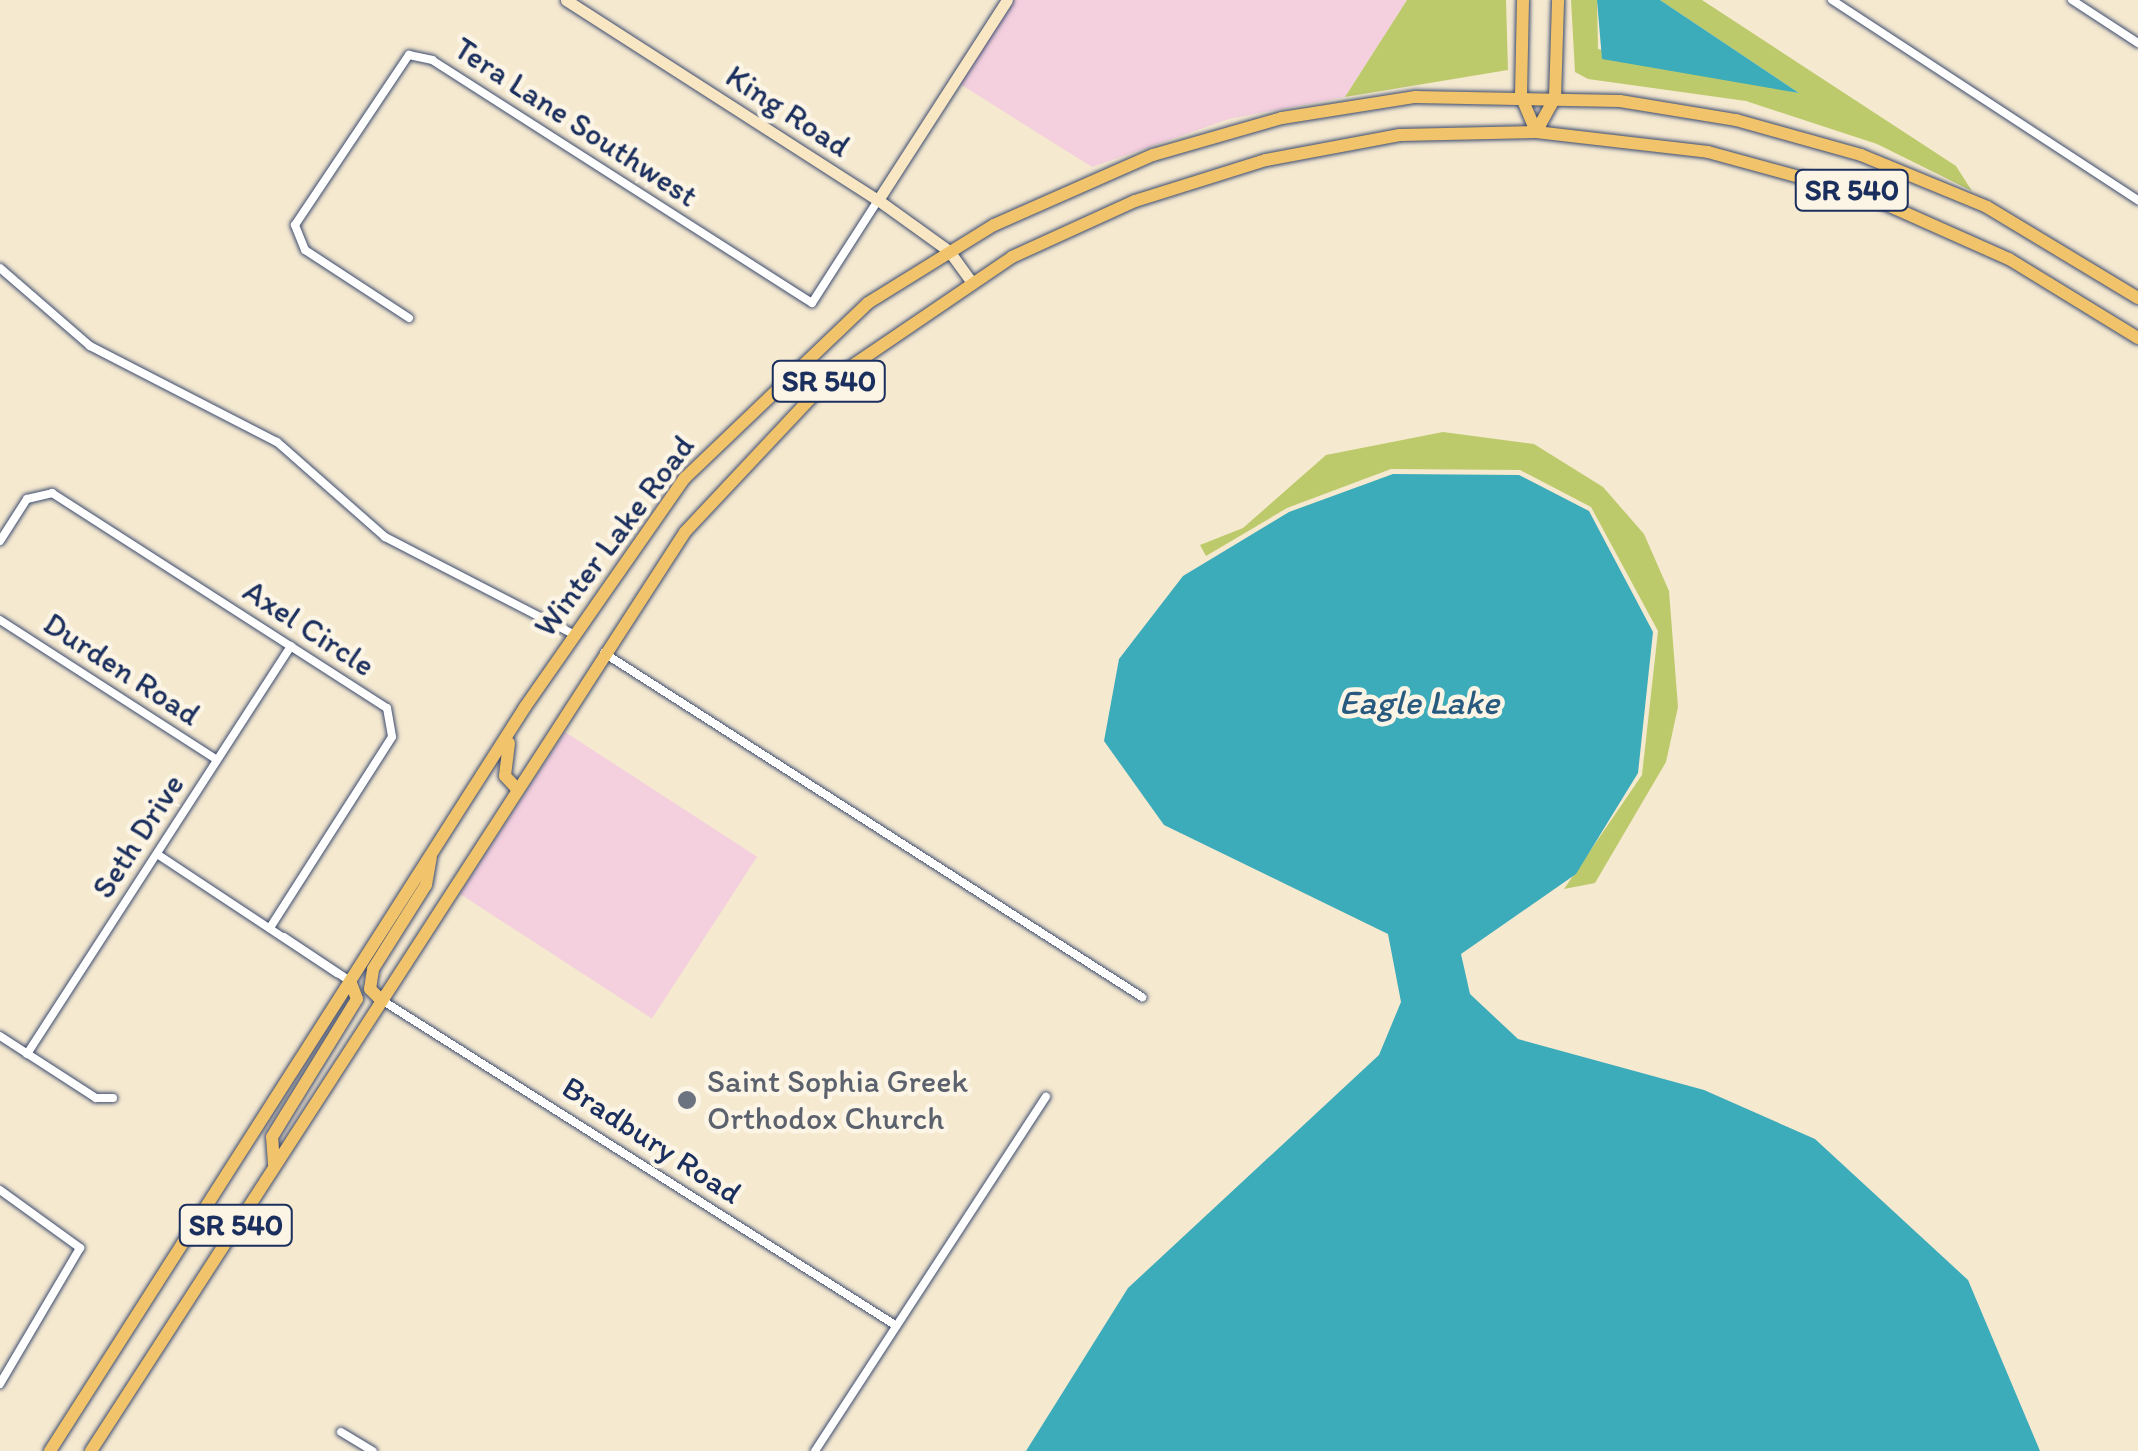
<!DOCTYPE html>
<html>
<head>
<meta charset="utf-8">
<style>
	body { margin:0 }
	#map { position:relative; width:2138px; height:1451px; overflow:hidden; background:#f5e9d0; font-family:Itim,sans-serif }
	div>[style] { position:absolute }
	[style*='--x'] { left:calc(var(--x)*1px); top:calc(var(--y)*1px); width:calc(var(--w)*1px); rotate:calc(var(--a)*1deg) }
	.built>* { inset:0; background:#f4cfde; transform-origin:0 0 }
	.green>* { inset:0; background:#bdca6c }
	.water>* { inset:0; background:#3cabba }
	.roads { filter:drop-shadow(0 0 2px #3c4b6f) drop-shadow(0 0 2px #3c4b6f) }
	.street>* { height:8px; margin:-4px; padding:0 4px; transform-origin:4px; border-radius:4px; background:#fff }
	.secondary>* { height:11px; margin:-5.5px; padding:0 5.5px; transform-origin:5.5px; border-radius:5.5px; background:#f9e7c3 }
	.primary>* { height:12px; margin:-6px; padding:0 6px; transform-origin:6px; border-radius:6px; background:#f1c36a }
	.dots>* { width:28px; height:28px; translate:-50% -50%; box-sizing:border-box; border:5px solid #fcf5e5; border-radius:50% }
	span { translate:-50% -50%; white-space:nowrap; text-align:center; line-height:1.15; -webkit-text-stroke:9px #fcf5e5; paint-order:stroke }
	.shield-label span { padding:2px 8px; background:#fcf5e5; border:2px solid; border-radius:8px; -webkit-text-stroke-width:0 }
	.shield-label { font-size:30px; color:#1b2f5e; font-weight:700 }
	.street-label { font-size:32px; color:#1b2f5e }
	.worship-label { font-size:32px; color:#5b616d }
	.left { translate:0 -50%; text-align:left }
	.water-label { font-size:35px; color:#275a7e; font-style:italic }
</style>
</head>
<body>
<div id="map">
	<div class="built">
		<i style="clip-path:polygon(1014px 0,1407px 0,1345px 97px,1229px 119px,1092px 167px,960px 84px)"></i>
		<i style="left:565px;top:732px;width:229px;height:193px;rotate:33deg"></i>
	</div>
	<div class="green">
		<i style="clip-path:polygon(1407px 0,1506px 0,1508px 70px,1345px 97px)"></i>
		<i style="clip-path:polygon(1571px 0,1597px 0,1598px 49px,1799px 93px,1660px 0,1702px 0,1956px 166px,1972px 191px,1877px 144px,1746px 101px,1588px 79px,1575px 72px)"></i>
		<i style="clip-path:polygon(1443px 432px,1534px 444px,1603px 487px,1644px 534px,1669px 591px,1678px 707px,1666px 762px,1595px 883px,1564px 889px,1642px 775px,1658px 631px,1591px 507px,1520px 470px,1391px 469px,1287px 508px,1206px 556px,1200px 545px,1243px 528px,1326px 455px)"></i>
	</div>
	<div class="water">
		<i style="clip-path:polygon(1597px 0,1660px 0,1799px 93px,1602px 59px)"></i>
		<i style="clip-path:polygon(1393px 474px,1519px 475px,1589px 511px,1653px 632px,1638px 773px,1576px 874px,1461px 954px,1470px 994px,1518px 1039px,1704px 1090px,1815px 1139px,1968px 1280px,2040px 1451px,1026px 1451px,1128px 1288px,1379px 1055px,1401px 1002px,1388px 934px,1164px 825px,1104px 741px,1119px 659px,1183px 576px,1289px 512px)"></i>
	</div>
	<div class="roads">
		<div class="street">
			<i style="--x:1832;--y:0;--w:366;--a:33.2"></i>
			<i style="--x:2072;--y:0;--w:79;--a:33.1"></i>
			<i style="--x:0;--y:268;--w:119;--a:40.9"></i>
			<i style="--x:90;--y:346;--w:210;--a:27.2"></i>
			<i style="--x:277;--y:442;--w:144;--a:41.3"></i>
			<i style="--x:385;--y:537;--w:212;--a:27.3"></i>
			<i style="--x:409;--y:318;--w:124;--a:-146.8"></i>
			<i style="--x:305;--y:250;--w:27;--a:-112"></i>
			<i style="--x:295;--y:225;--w:205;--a:-56.2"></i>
			<i style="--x:409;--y:55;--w:24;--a:12"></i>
			<i style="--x:432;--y:60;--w:451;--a:32.6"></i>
			<i style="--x:812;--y:303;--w:122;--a:-57.3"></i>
			<i style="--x:0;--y:541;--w:50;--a:-57.3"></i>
			<i style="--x:27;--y:499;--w:26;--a:-13"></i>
			<i style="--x:52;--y:493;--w:398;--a:32.7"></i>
			<i style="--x:387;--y:708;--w:29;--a:80"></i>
			<i style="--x:392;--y:737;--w:227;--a:122.6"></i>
			<i style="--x:0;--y:620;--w:258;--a:32.8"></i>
			<i style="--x:604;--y:653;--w:639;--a:32.6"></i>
			<i style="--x:157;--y:854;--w:216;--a:33.5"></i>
			<i style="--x:284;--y:937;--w:79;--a:33.7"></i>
			<i style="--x:380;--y:999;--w:610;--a:32.33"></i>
			<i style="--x:0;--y:1036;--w:114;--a:32.9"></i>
			<i style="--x:96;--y:1098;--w:17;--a:0"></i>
			<i style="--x:27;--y:1054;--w:486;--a:-57.1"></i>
			<i style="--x:0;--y:1190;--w:99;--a:35.9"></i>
			<i style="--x:80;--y:1248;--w:158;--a:120.5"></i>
			<i style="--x:341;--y:1432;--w:37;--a:31"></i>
			<i style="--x:815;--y:1451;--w:423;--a:-56.9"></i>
		</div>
		<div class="secondary">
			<i style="--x:566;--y:0;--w:371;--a:32.7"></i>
			<i style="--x:878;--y:200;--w:87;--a:35.7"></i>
			<i style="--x:949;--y:251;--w:36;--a:54"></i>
			<i style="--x:878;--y:200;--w:238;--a:-57.2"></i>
		</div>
		<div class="primary">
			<i style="--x:1523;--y:0;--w:96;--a:91.2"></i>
			<i style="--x:1521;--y:96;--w:39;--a:67"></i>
			<i style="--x:1536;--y:132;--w:39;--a:-61"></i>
			<i style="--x:1555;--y:98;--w:98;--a:-88.2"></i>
			<i style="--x:509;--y:743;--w:33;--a:97"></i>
			<i style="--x:505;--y:776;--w:16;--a:47"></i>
			<i style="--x:380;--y:999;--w:14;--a:-135"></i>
			<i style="--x:370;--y:989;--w:20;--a:-81"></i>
			<i style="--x:373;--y:969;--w:99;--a:-57.8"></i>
			<i style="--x:426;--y:885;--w:28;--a:-80"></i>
			<i style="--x:274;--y:1164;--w:27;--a:-94"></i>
			<i style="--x:272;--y:1137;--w:162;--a:-58.4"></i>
			<i style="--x:357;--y:999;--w:19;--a:-111"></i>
			<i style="--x:50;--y:1451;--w:883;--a:-57.44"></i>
			<i style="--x:525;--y:707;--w:279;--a:-55.1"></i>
			<i style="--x:685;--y:478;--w:253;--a:-43.7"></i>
			<i style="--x:868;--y:303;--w:148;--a:-31.8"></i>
			<i style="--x:994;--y:225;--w:174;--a:-23.8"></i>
			<i style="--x:1153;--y:155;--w:134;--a:-16"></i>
			<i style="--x:1282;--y:118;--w:135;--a:-9"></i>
			<i style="--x:1415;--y:97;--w:205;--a:1.1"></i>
			<i style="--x:1620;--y:101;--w:118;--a:9.3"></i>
			<i style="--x:1736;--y:120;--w:130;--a:15.6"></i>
			<i style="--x:1861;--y:155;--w:136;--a:22.4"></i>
			<i style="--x:1987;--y:207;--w:176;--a:31.1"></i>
			<i style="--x:91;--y:1451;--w:1094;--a:-57.12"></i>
			<i style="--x:685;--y:532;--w:199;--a:-46.8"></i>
			<i style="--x:821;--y:387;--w:231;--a:-34.2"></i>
			<i style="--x:1012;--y:257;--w:135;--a:-24.5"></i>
			<i style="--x:1135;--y:201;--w:137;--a:-17.4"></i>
			<i style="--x:1266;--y:160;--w:136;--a:-10.6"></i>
			<i style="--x:1400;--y:135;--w:136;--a:-1.3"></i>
			<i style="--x:1536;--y:132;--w:173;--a:6.6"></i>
			<i style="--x:1708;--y:152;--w:163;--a:15.3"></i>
			<i style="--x:1865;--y:195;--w:158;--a:24"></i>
			<i style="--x:2009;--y:259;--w:151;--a:31.5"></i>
		</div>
	</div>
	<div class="dots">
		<i style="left:687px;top:1100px;background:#6b7280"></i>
	</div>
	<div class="shield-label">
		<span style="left:1852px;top:190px">SR 540</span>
		<span style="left:829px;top:381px">SR 540</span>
		<span style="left:236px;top:1225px">SR 540</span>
	</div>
	<div class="street-label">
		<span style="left:788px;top:111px;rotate:33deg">King Road</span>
		<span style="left:576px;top:122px;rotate:33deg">Tera Lane Southwest</span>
		<span style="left:614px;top:536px;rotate:-53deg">Winter Lake Road</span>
		<span style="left:309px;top:628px;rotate:33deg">Axel Circle</span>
		<span style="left:122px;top:669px;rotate:33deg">Durden Road</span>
		<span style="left:138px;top:836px;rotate:-57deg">Seth Drive</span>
		<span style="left:652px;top:1140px;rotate:33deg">Bradbury Road</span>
	</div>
	<div class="worship-label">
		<span class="left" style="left:707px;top:1100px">Saint Sophia Greek<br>Orthodox Church</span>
	</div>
	<div class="water-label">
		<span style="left:1419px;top:702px">Eagle Lake</span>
	</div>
</div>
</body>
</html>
